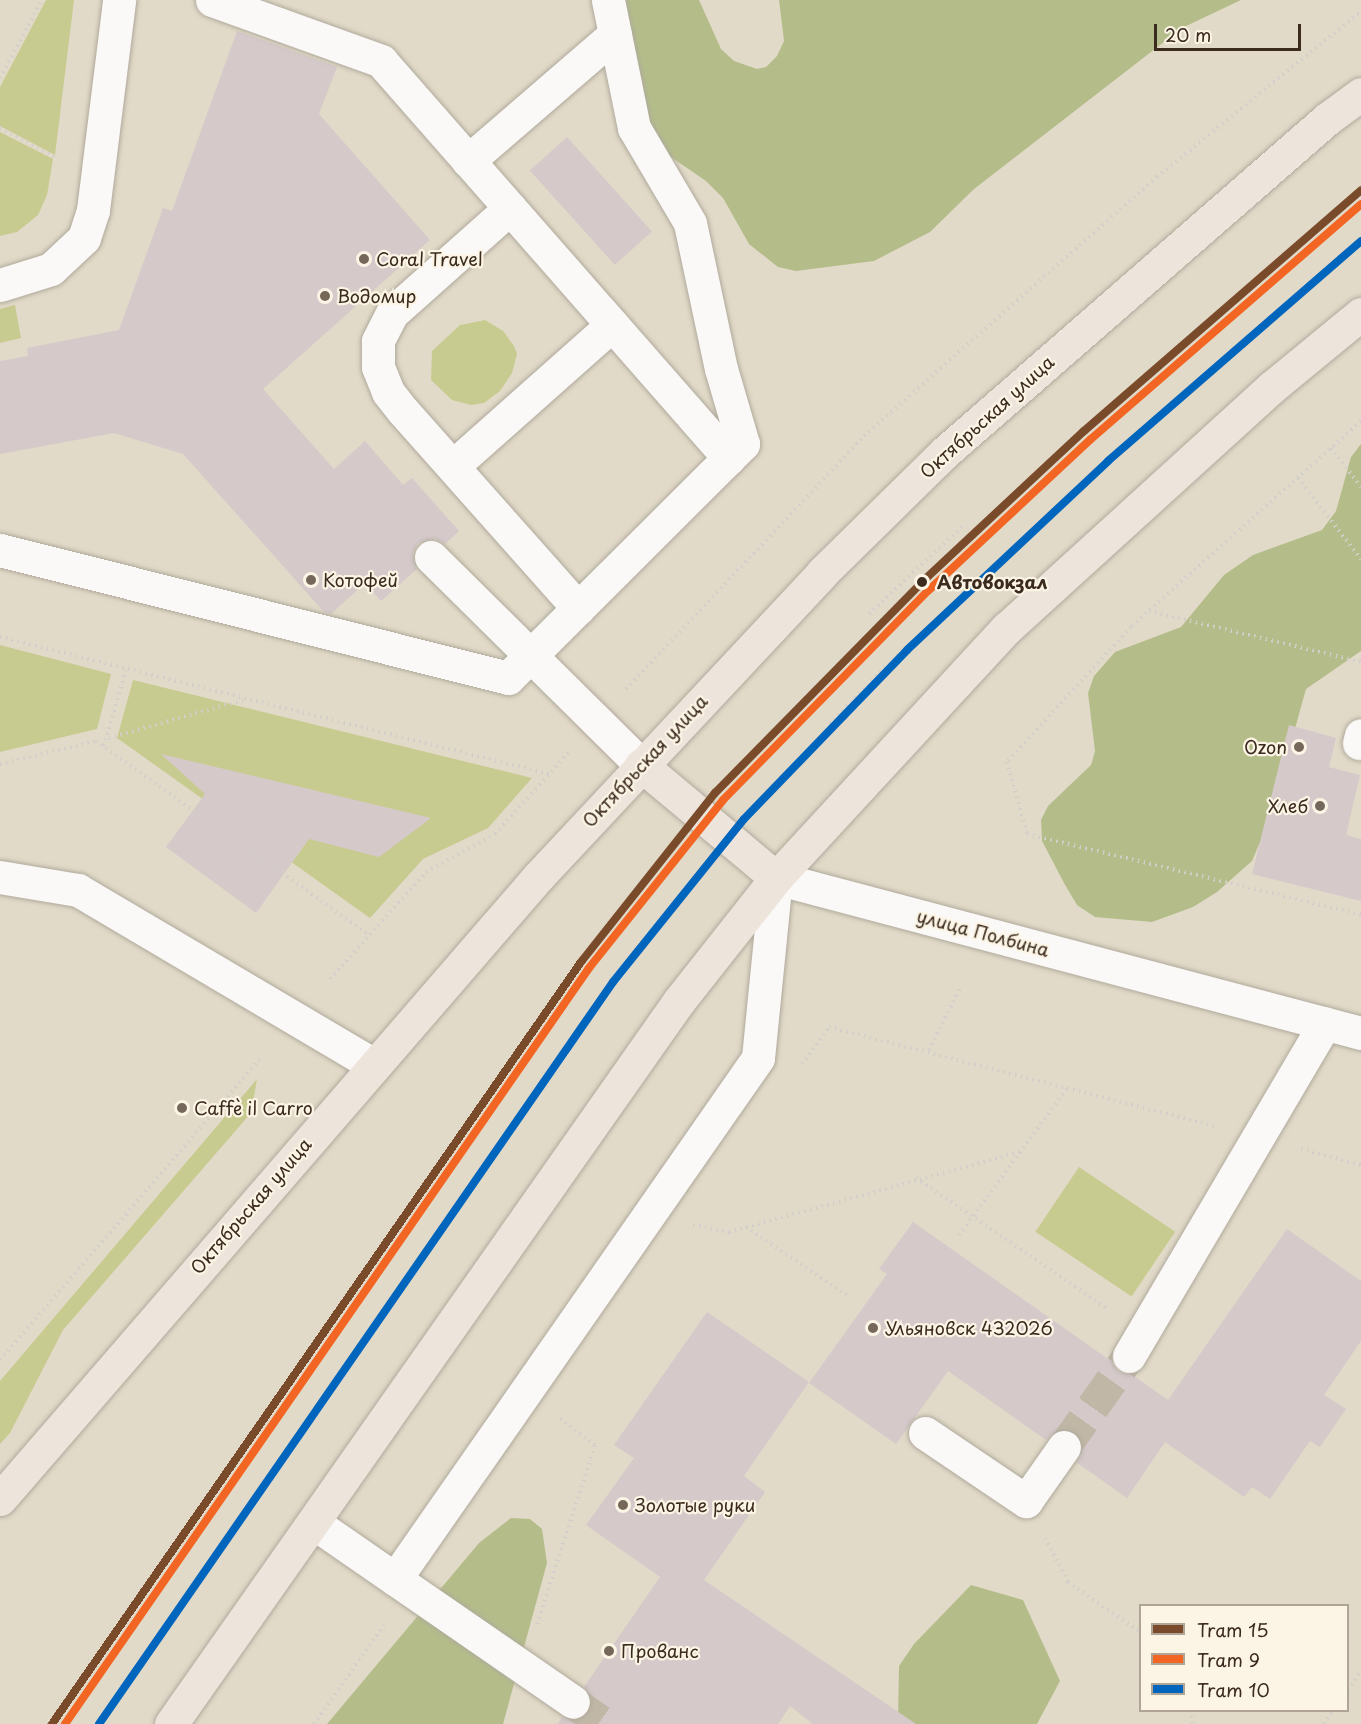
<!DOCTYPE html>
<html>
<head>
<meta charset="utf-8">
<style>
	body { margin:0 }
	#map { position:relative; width:1361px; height:1724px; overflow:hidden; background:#e2dac8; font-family:"Playpen Sans",sans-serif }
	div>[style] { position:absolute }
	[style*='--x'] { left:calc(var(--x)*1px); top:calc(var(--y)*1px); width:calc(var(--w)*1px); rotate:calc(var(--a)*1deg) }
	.green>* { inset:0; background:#c8cb8f; transform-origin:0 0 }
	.forest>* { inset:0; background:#b4bd8a }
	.building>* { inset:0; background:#d5c9ca; transform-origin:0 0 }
	.minor-tunnel>* { height:33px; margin-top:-16.5px; transform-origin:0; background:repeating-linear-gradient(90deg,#c1b7a6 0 33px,transparent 0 49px) }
	.path>* { height:4px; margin-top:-2px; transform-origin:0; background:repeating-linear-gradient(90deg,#d2cfca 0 1.5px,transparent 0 6px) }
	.roads { filter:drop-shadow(0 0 2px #b0aa9d) drop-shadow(0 0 2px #b0aa9d) }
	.minor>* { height:33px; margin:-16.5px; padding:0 16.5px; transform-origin:16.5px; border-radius:16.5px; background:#fbf9f7 }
	.major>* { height:33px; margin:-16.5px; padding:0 16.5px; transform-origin:16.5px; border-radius:16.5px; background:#ede4dc }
	.tram-1>* { height:8px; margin:-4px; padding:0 4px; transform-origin:4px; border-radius:4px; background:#7a4b2a }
	.tram-2>* { height:8px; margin:-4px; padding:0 4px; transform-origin:4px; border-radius:4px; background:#f26522 }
	.tram-3>* { height:8px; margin:-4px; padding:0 4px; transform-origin:4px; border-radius:4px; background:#0065bd }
	.dots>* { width:16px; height:16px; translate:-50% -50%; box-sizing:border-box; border:3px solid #fcf5e5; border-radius:50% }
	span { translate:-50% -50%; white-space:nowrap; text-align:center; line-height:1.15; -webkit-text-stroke:4.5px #fcf5e5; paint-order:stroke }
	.poi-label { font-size:18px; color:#3b2a1e }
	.left { translate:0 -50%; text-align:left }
	.right { translate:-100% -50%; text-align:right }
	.street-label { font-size:18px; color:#3b2a1e }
	.stop-label { font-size:18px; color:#3b2a1e; font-weight:700 }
	.legend { position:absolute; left:1139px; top:1604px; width:210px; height:108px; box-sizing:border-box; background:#fcf5e5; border:2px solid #afa495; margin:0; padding:8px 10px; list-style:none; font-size:18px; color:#3b2a1e }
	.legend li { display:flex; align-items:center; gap:12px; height:30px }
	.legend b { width:30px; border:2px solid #afa495 }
	.scale { position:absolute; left:1154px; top:24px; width:147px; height:27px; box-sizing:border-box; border:3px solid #3b2a1e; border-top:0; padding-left:8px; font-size:18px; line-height:21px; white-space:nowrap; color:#3b2a1e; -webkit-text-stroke:4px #fcf5e5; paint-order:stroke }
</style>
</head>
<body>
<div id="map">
	<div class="green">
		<i style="clip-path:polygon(46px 0,74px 0,55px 155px,0 126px,0 87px)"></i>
		<i style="clip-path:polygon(0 132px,53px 159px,47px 195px,38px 215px,17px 232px,0 236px)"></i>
		<i style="clip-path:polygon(15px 305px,21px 338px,0 343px,0 309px)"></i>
		<i style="clip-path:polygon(485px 320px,503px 331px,514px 346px,517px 354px,512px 373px,500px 391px,484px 403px,471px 405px,452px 400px,431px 380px,432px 351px,460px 325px)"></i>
		<i style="clip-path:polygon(0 645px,111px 674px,97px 729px,0 752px)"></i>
		<i style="clip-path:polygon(133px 680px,532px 778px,488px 828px,423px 859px,370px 918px,117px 738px)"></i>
		<i style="clip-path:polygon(257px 1079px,251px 1113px,63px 1330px,10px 1433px,0 1444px,0 1381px)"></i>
		<i style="left:1079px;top:1167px;width:116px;height:78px;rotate:34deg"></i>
	</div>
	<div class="forest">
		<i style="clip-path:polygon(618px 0,699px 0,721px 49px,734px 61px,757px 69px,766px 67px,777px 56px,784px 41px,779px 0,1241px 0,1182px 28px,974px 189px,930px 232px,874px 261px,796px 271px,778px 267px,749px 244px,723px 198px,706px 181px,665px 153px,646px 120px)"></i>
		<i style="clip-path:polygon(1361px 444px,1361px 651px,1306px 689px,1270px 819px,1252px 861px,1217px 892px,1193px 907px,1152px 922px,1095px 917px,1077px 905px,1064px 883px,1042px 841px,1041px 820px,1048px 806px,1091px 765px,1095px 751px,1088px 693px,1094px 676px,1115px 652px,1181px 627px,1224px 575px,1253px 555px,1322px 530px,1336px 511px,1351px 457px)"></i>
		<i style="clip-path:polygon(511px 1518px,530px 1519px,542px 1529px,547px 1563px,503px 1724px,327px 1724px,479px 1543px)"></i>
		<i style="clip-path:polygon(971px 1585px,1023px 1600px,1060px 1681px,1037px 1724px,898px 1724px,899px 1666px,914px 1644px)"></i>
	</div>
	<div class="building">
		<i style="clip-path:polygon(237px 31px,337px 67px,319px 114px,430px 240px,263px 389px,334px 469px,365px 441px,403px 485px,412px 478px,459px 531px,445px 544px,435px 539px,418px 543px,413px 553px,417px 569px,381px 601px,365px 583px,331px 614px,324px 612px,183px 454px,114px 433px,0 454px,0 361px,28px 356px,27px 348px,119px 330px,163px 208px,172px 211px)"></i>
		<i style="left:567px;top:137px;width:127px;height:50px;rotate:48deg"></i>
		<i style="clip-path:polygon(1289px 725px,1336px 738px,1329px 767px,1360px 775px,1346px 835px,1361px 839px,1361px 901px,1252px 874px)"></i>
		<i style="clip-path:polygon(161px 754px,431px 818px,379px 857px,309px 839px,256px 913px,166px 847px,205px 794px)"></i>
		<i style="clip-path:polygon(913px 1222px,1111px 1361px,1119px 1372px,1131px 1374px,1168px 1400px,1287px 1229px,1361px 1281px,1361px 1341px,1324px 1395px,1346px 1409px,1320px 1447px,1310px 1441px,1270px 1499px,1252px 1487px,1244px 1497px,1165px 1442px,1127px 1498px,1076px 1462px,1083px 1448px,1075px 1432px,1057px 1430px,1046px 1440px,948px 1371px,896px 1444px,809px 1383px,887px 1274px,879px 1269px)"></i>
		<i style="clip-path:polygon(707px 1312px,809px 1382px,744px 1476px,765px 1492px,704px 1580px,916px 1724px,813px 1724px,790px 1706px,778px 1724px,558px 1724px,562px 1717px,572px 1721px,588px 1713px,592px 1703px,584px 1687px,660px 1577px,586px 1525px,634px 1458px,614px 1445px)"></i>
	</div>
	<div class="minor-tunnel">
		<i style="--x:1064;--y:1447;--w:112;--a:-54.5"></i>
		<i style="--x:573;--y:1702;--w:39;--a:35"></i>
	</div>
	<div class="path">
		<i style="--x:0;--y:78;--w:89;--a:-61.7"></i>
		<i style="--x:0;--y:128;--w:64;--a:28.2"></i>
		<i style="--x:1361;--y:421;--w:309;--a:138.2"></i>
		<i style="--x:1131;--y:627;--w:183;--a:132.6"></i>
		<i style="--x:1007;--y:762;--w:75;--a:74.5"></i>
		<i style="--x:1027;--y:834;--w:344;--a:13.6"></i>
		<i style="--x:1331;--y:448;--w:49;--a:52.4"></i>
		<i style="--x:1298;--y:478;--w:103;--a:52.1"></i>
		<i style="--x:1149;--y:611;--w:218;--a:13.5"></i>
		<i style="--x:869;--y:614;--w:132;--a:-43.2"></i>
		<i style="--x:0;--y:637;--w:566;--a:14.01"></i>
		<i style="--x:626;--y:689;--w:347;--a:-46.7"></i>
		<i style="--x:864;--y:436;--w:391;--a:-41.5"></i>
		<i style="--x:1157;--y:177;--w:263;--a:-39.1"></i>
		<i style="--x:830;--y:724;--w:107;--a:-45.8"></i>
		<i style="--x:109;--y:738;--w:139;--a:-15.8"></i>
		<i style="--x:104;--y:746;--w:79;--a:-73.9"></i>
		<i style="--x:0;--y:764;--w:99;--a:-13.5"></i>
		<i style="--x:96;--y:741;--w:335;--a:35.4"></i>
		<i style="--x:330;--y:979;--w:144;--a:-48.1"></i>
		<i style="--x:426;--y:872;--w:79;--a:-28.8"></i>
		<i style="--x:495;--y:834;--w:110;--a:-47.9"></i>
		<i style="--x:929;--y:1050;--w:69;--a:-63.4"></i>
		<i style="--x:802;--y:1064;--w:46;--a:-53.9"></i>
		<i style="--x:829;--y:1027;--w:398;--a:14.4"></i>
		<i style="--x:1301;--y:1149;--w:62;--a:14.9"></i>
		<i style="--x:916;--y:1178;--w:232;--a:34.3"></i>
		<i style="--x:693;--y:1225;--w:37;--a:11"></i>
		<i style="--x:729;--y:1232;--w:302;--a:-15.4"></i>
		<i style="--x:746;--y:1227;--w:123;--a:34.1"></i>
		<i style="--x:959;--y:1235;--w:184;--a:-53.6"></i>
		<i style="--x:0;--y:1360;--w:399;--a:-49.2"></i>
		<i style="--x:1045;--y:1538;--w:50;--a:62.4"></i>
		<i style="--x:1068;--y:1582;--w:88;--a:34.8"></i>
		<i style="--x:537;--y:1624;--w:188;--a:-72"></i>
		<i style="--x:595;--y:1445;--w:46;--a:-142.9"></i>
		<i style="--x:1348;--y:1690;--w:23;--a:-56"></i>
		<i style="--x:1192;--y:1710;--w:14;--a:86"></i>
		<i style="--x:314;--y:1724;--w:121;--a:-54.7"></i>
		<i style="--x:1324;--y:1724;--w:17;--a:-57"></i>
	</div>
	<div class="roads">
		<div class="minor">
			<i style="--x:212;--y:0;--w:180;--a:19.8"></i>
			<i style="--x:381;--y:61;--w:528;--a:48.76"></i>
			<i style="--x:468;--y:161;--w:194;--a:-40.8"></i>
			<i style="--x:510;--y:208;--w:158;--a:138.3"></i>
			<i style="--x:392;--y:313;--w:31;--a:117"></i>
			<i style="--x:378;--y:341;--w:26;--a:90"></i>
			<i style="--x:378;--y:367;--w:27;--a:68"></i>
			<i style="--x:388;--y:392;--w:24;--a:52"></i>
			<i style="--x:403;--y:411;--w:264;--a:48.4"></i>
			<i style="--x:0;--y:285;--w:53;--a:-17.4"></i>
			<i style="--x:51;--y:269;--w:45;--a:-43.2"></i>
			<i style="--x:84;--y:238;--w:29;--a:-72"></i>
			<i style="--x:93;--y:210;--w:212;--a:-82.9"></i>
			<i style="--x:453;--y:466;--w:213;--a:-41.6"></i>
			<i style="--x:0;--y:550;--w:524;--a:14.14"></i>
			<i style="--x:508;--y:678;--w:332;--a:-44.9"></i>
			<i style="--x:743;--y:444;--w:78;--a:-106.3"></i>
			<i style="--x:721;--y:369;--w:149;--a:-102"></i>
			<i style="--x:690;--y:223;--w:110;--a:-120.5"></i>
			<i style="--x:634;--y:128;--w:131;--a:-101.5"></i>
			<i style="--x:431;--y:557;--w:296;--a:44.7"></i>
			<i style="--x:1359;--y:743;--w:8;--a:-76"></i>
			<i style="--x:0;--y:877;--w:79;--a:9.5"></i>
			<i style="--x:78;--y:890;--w:342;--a:30.6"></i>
			<i style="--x:1129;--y:1356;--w:386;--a:-59.5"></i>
			<i style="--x:925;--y:1433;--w:122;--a:34"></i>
			<i style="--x:1026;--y:1501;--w:66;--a:-54.9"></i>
			<i style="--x:314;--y:1523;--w:98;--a:34.7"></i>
			<i style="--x:395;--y:1579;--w:635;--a:-55.13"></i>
			<i style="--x:758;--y:1058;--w:181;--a:-84.3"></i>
			<i style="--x:776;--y:878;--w:605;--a:14.84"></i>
			<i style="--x:395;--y:1579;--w:216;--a:34.6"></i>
		</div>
		<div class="major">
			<i style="--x:641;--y:765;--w:176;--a:39.9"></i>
			<i style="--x:0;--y:1499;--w:822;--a:-49.14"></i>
			<i style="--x:538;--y:877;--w:416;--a:-46.9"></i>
			<i style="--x:822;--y:573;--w:171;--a:-44.5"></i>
			<i style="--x:944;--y:453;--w:508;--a:-41.09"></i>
			<i style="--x:1327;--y:119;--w:42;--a:-36.3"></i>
			<i style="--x:171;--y:1724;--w:884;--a:-54.91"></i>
			<i style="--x:679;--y:1001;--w:157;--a:-51.7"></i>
			<i style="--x:776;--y:878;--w:340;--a:-47.3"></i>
			<i style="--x:1007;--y:628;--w:358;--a:-42.3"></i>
			<i style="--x:1272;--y:387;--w:115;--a:-39.4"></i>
		</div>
	</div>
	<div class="tram-1">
		<i style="--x:52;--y:1724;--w:928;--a:-55.23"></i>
		<i style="--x:581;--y:962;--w:216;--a:-51.6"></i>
		<i style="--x:715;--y:793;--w:296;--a:-45.5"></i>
		<i style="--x:922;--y:582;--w:221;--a:-43"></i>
		<i style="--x:1084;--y:431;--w:367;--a:-41"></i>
	</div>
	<div class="tram-2">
		<i style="--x:65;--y:1724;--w:920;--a:-55.27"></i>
		<i style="--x:589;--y:968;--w:215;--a:-51.4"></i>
		<i style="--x:723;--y:800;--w:294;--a:-45.6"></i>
		<i style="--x:929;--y:590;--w:221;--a:-43"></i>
		<i style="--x:1091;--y:439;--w:358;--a:-41"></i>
	</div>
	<div class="tram-3">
		<i style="--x:99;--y:1724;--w:903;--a:-55.29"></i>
		<i style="--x:613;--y:982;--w:209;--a:-51.2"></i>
		<i style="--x:744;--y:819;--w:235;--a:-46"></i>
		<i style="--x:907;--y:650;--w:276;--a:-43.2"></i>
		<i style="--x:1108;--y:461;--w:335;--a:-41"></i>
	</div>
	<div class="dots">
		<i style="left:364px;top:259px;background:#75685a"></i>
		<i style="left:325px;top:296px;background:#75685a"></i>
		<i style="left:311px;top:580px;background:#75685a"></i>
		<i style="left:922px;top:582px;background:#3b2a1e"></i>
		<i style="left:1299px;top:747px;background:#75685a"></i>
		<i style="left:1320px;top:806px;background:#75685a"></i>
		<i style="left:182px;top:1108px;background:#75685a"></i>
		<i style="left:873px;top:1328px;background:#75685a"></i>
		<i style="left:623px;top:1505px;background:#75685a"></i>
		<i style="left:609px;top:1651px;background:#75685a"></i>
	</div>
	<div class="poi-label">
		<span class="left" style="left:376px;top:259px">Coral Travel</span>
		<span class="left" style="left:337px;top:296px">Водомир</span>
		<span class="left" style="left:323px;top:580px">Котофей</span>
		<span class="right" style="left:1287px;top:747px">Ozon</span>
		<span class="right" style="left:1308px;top:806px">Хлеб</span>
		<span class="left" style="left:194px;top:1108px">Caffè il Carro</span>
		<span class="left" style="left:885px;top:1328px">Ульяновск 432026</span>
		<span class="left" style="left:635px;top:1505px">Золотые руки</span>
		<span class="left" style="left:621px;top:1651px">Прованс</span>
	</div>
	<div class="street-label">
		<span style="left:987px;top:417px;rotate:-42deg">Октябрьская улица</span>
		<span style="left:645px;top:761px;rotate:-47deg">Октябрьская улица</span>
		<span style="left:983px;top:933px;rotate:15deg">улица Полбина</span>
		<span style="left:251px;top:1206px;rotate:-49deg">Октябрьская улица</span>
	</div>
	<div class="stop-label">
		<span class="left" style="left:937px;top:582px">Автовокзал</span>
	</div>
	<ul class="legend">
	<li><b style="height:8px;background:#7a4b2a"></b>Tram 15</li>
	<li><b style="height:8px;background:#f26522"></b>Tram 9</li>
	<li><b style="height:8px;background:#0065bd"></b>Tram 10</li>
	</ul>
	<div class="scale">20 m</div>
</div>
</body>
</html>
